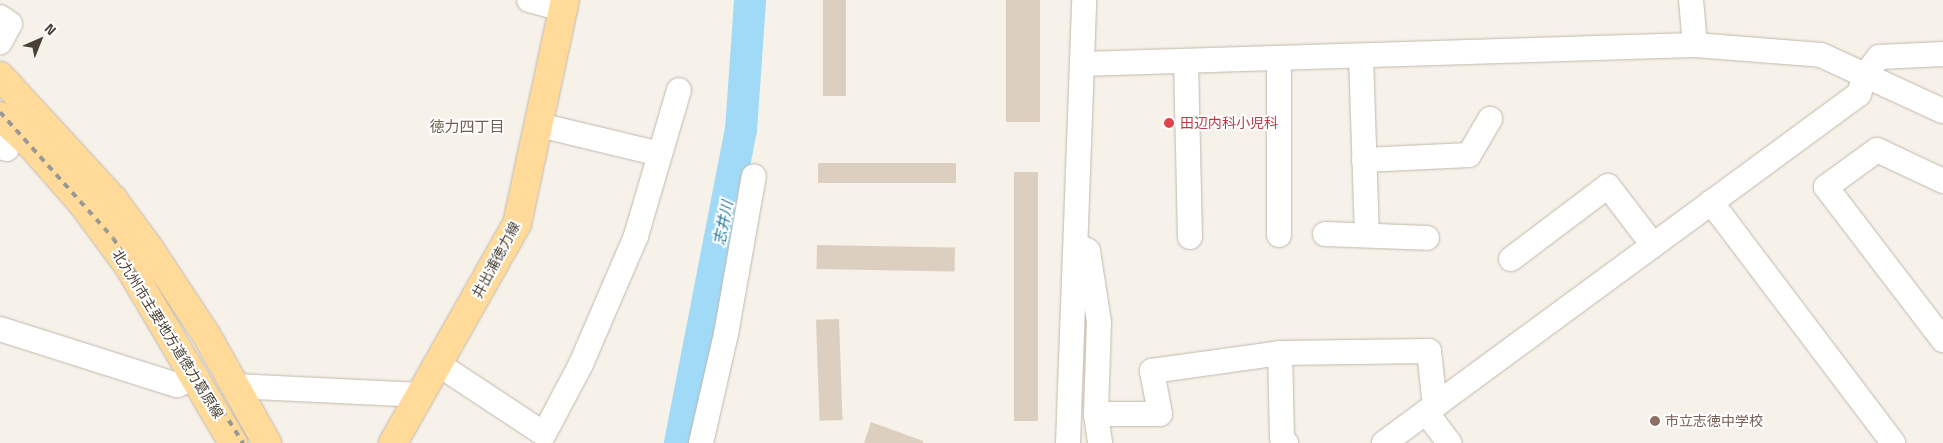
<!DOCTYPE html>
<html>
<head>
<meta charset="utf-8">
<style>
	body { margin:0 }
	#map { position:relative; width:1943px; height:443px; overflow:hidden; background:#f6f1e9; font-family:"Titillium Web","Noto Sans JP",sans-serif }
	div>[style] { position:absolute }
	[style*='--x'] { left:calc(var(--x)*1px); top:calc(var(--y)*1px); width:calc(var(--w)*1px); rotate:calc(var(--a)*1deg) }
	.river>* { height:32px; margin:-16px; padding:0 16px; transform-origin:16px; border-radius:16px; background:#a1daf7 }
	.building>* { inset:0; background:#dccfc0; transform-origin:0 0 }
	.roads { filter:drop-shadow(0 0 1px #c2b8aa) drop-shadow(0 0 1px #c2b8aa) }
	.minor>* { height:24px; margin:-12px; padding:0 12px; transform-origin:12px; border-radius:12px; background:#fff }
	.major>* { height:28px; margin:-14px; padding:0 14px; transform-origin:14px; border-radius:14px; background:#ffda99 }
	.rail>* { height:4px; margin-top:-2px; transform-origin:0; background:repeating-linear-gradient(90deg,#989898 0 6px,transparent 0 12px) }
	.dots>* { width:14px; height:14px; translate:-50% -50%; box-sizing:border-box; border:2px solid #fff; border-radius:50% }
	span { translate:-50% -50%; white-space:nowrap; text-align:center; line-height:1.15; -webkit-text-stroke:4px #fff; paint-order:stroke }
	.health-label { font-size:14px; color:#be3a42 }
	.left { translate:0 -50%; text-align:left }
	.street-label { font-size:14px; color:#4a4136 }
	.education-label { font-size:14px; color:#785e54 }
	.neighbourhood-label { font-size:15px; color:#6e5e4c }
	.water-label { font-size:15px; color:#2179a7; font-style:italic }
	.north { position:absolute; left:15px; top:15px; width:50px; height:50px; -webkit-text-stroke:4px #fff; paint-order:stroke; rotate:44deg; font-size:14px; font-weight:700; line-height:20px; text-align:center; color:#4a4136 }
	.north::after { content:''; display:block; margin:auto; width:18px; height:22px; background:#4a4136; clip-path:polygon(50% 0,100% 100%,50% 72%,0 100%) }
</style>
</head>
<body>
<div id="map">
	<div class="river">
		<i style="--x:680;--y:443;--w:319;--a:-79"></i>
		<i style="--x:741;--y:130;--w:130;--a:-86"></i>
	</div>
	<div class="building">
		<i style="left:823px;top:0;width:23px;height:96px"></i>
		<i style="left:1006px;top:0;width:34px;height:122px"></i>
		<i style="left:818px;top:163px;width:138px;height:20px"></i>
		<i style="left:1014px;top:172px;width:24px;height:249px"></i>
		<i style="left:817px;top:245px;width:138px;height:24px;rotate:1deg"></i>
		<i style="left:839px;top:319px;width:101px;height:23px;rotate:88deg"></i>
		<i style="clip-path:polygon(871px 422px,923px 441px,923px 443px,864px 443px)"></i>
	</div>
	<div class="roads">
		<div class="minor">
			<i style="--x:529;--y:0;--w:35;--a:15"></i>
			<i style="--x:1691;--y:0;--w:45;--a:84.9"></i>
			<i style="--x:0;--y:17;--w:12;--a:35"></i>
			<i style="--x:10;--y:24;--w:21;--a:119"></i>
			<i style="--x:1361;--y:56;--w:179;--a:88.1"></i>
			<i style="--x:1279;--y:58;--w:177;--a:90"></i>
			<i style="--x:1186;--y:61;--w:176;--a:88.7"></i>
			<i style="--x:1082;--y:64;--w:613;--a:-1.78"></i>
			<i style="--x:1695;--y:45;--w:126;--a:4.5"></i>
			<i style="--x:1821;--y:55;--w:134;--a:24.7"></i>
			<i style="--x:539;--y:125;--w:124;--a:13.5"></i>
			<i style="--x:0;--y:147;--w:7;--a:16"></i>
			<i style="--x:1364;--y:160;--w:105;--a:-2.7"></i>
			<i style="--x:1469;--y:155;--w:42;--a:-59.7"></i>
			<i style="--x:1943;--y:181;--w:73;--a:-154.8"></i>
			<i style="--x:1877;--y:150;--w:63;--a:144"></i>
			<i style="--x:1826;--y:187;--w:193;--a:52.6"></i>
			<i style="--x:1711;--y:202;--w:302;--a:52.9"></i>
			<i style="--x:1325;--y:234;--w:102;--a:2.2"></i>
			<i style="--x:1079;--y:246;--w:10;--a:29"></i>
			<i style="--x:1088;--y:251;--w:72;--a:81.2"></i>
			<i style="--x:1099;--y:322;--w:92;--a:91.9"></i>
			<i style="--x:1096;--y:414;--w:29;--a:82"></i>
			<i style="--x:1511;--y:259;--w:121;--a:-37"></i>
			<i style="--x:1608;--y:186;--w:74;--a:52.7"></i>
			<i style="--x:0;--y:329;--w:186;--a:17.6"></i>
			<i style="--x:177;--y:385;--w:21;--a:-23"></i>
			<i style="--x:438;--y:364;--w:127;--a:33.4"></i>
			<i style="--x:544;--y:434;--w:79;--a:-62.1"></i>
			<i style="--x:581;--y:364;--w:139;--a:-66.7"></i>
			<i style="--x:636;--y:236;--w:152;--a:-73.6"></i>
			<i style="--x:236;--y:386;--w:184;--a:2.8"></i>
			<i style="--x:1426;--y:412;--w:39;--a:53"></i>
			<i style="--x:1096;--y:414;--w:64;--a:0"></i>
			<i style="--x:1160;--y:414;--w:44;--a:-100.5"></i>
			<i style="--x:1152;--y:371;--w:129;--a:-8"></i>
			<i style="--x:701;--y:443;--w:112;--a:-77.1"></i>
			<i style="--x:726;--y:334;--w:160;--a:-80"></i>
			<i style="--x:1068;--y:443;--w:443;--a:-87.9"></i>
			<i style="--x:1286;--y:443;--w:6;--a:-129"></i>
			<i style="--x:1282;--y:438;--w:85;--a:-91.3"></i>
			<i style="--x:1280;--y:353;--w:149;--a:-0.8"></i>
			<i style="--x:1429;--y:351;--w:55;--a:83.8"></i>
			<i style="--x:1384;--y:443;--w:589;--a:-36.31"></i>
			<i style="--x:1859;--y:94;--w:20;--a:-72"></i>
			<i style="--x:1865;--y:75;--w:23;--a:-52"></i>
			<i style="--x:1879;--y:57;--w:64;--a:-2.7"></i>
		</div>
		<div class="major">
			<i style="--x:0;--y:76;--w:167;--a:47.4"></i>
			<i style="--x:113;--y:199;--w:61;--a:53.7"></i>
			<i style="--x:149;--y:248;--w:105;--a:56.6"></i>
			<i style="--x:207;--y:336;--w:123;--a:60.7"></i>
			<i style="--x:0;--y:116;--w:44;--a:43.2"></i>
			<i style="--x:32;--y:146;--w:74;--a:48.8"></i>
			<i style="--x:81;--y:202;--w:79;--a:53.3"></i>
			<i style="--x:128;--y:265;--w:207;--a:59.5"></i>
			<i style="--x:393;--y:443;--w:252;--a:-60.5"></i>
			<i style="--x:517;--y:224;--w:229;--a:-77.9"></i>
		</div>
	</div>
	<div class="rail">
		<i style="--x:0;--y:112;--w:169;--a:48.1"></i>
		<i style="--x:113;--y:238;--w:243;--a:57.6"></i>
	</div>
	<div class="dots">
		<i style="left:1169px;top:123px;background:#e0444e"></i>
		<i style="left:1655px;top:421px;background:#8d6e63"></i>
	</div>
	<div class="health-label">
		<span class="left" style="left:1180px;top:123px">田辺内科小児科</span>
	</div>
	<div class="street-label">
		<span style="left:496px;top:260px;rotate:-62deg">井出浦徳力線</span>
		<span style="left:168px;top:334px;rotate:58deg">北九州市主要地方道徳力葛原線</span>
	</div>
	<div class="education-label">
		<span class="left" style="left:1665px;top:421px">市立志徳中学校</span>
	</div>
	<div class="neighbourhood-label">
		<span style="left:467px;top:127px">徳力四丁目</span>
	</div>
	<div class="water-label">
		<span style="left:723px;top:223px;rotate:-79deg">志井川</span>
	</div>
	<div class="north">N</div>
</div>
</body>
</html>
